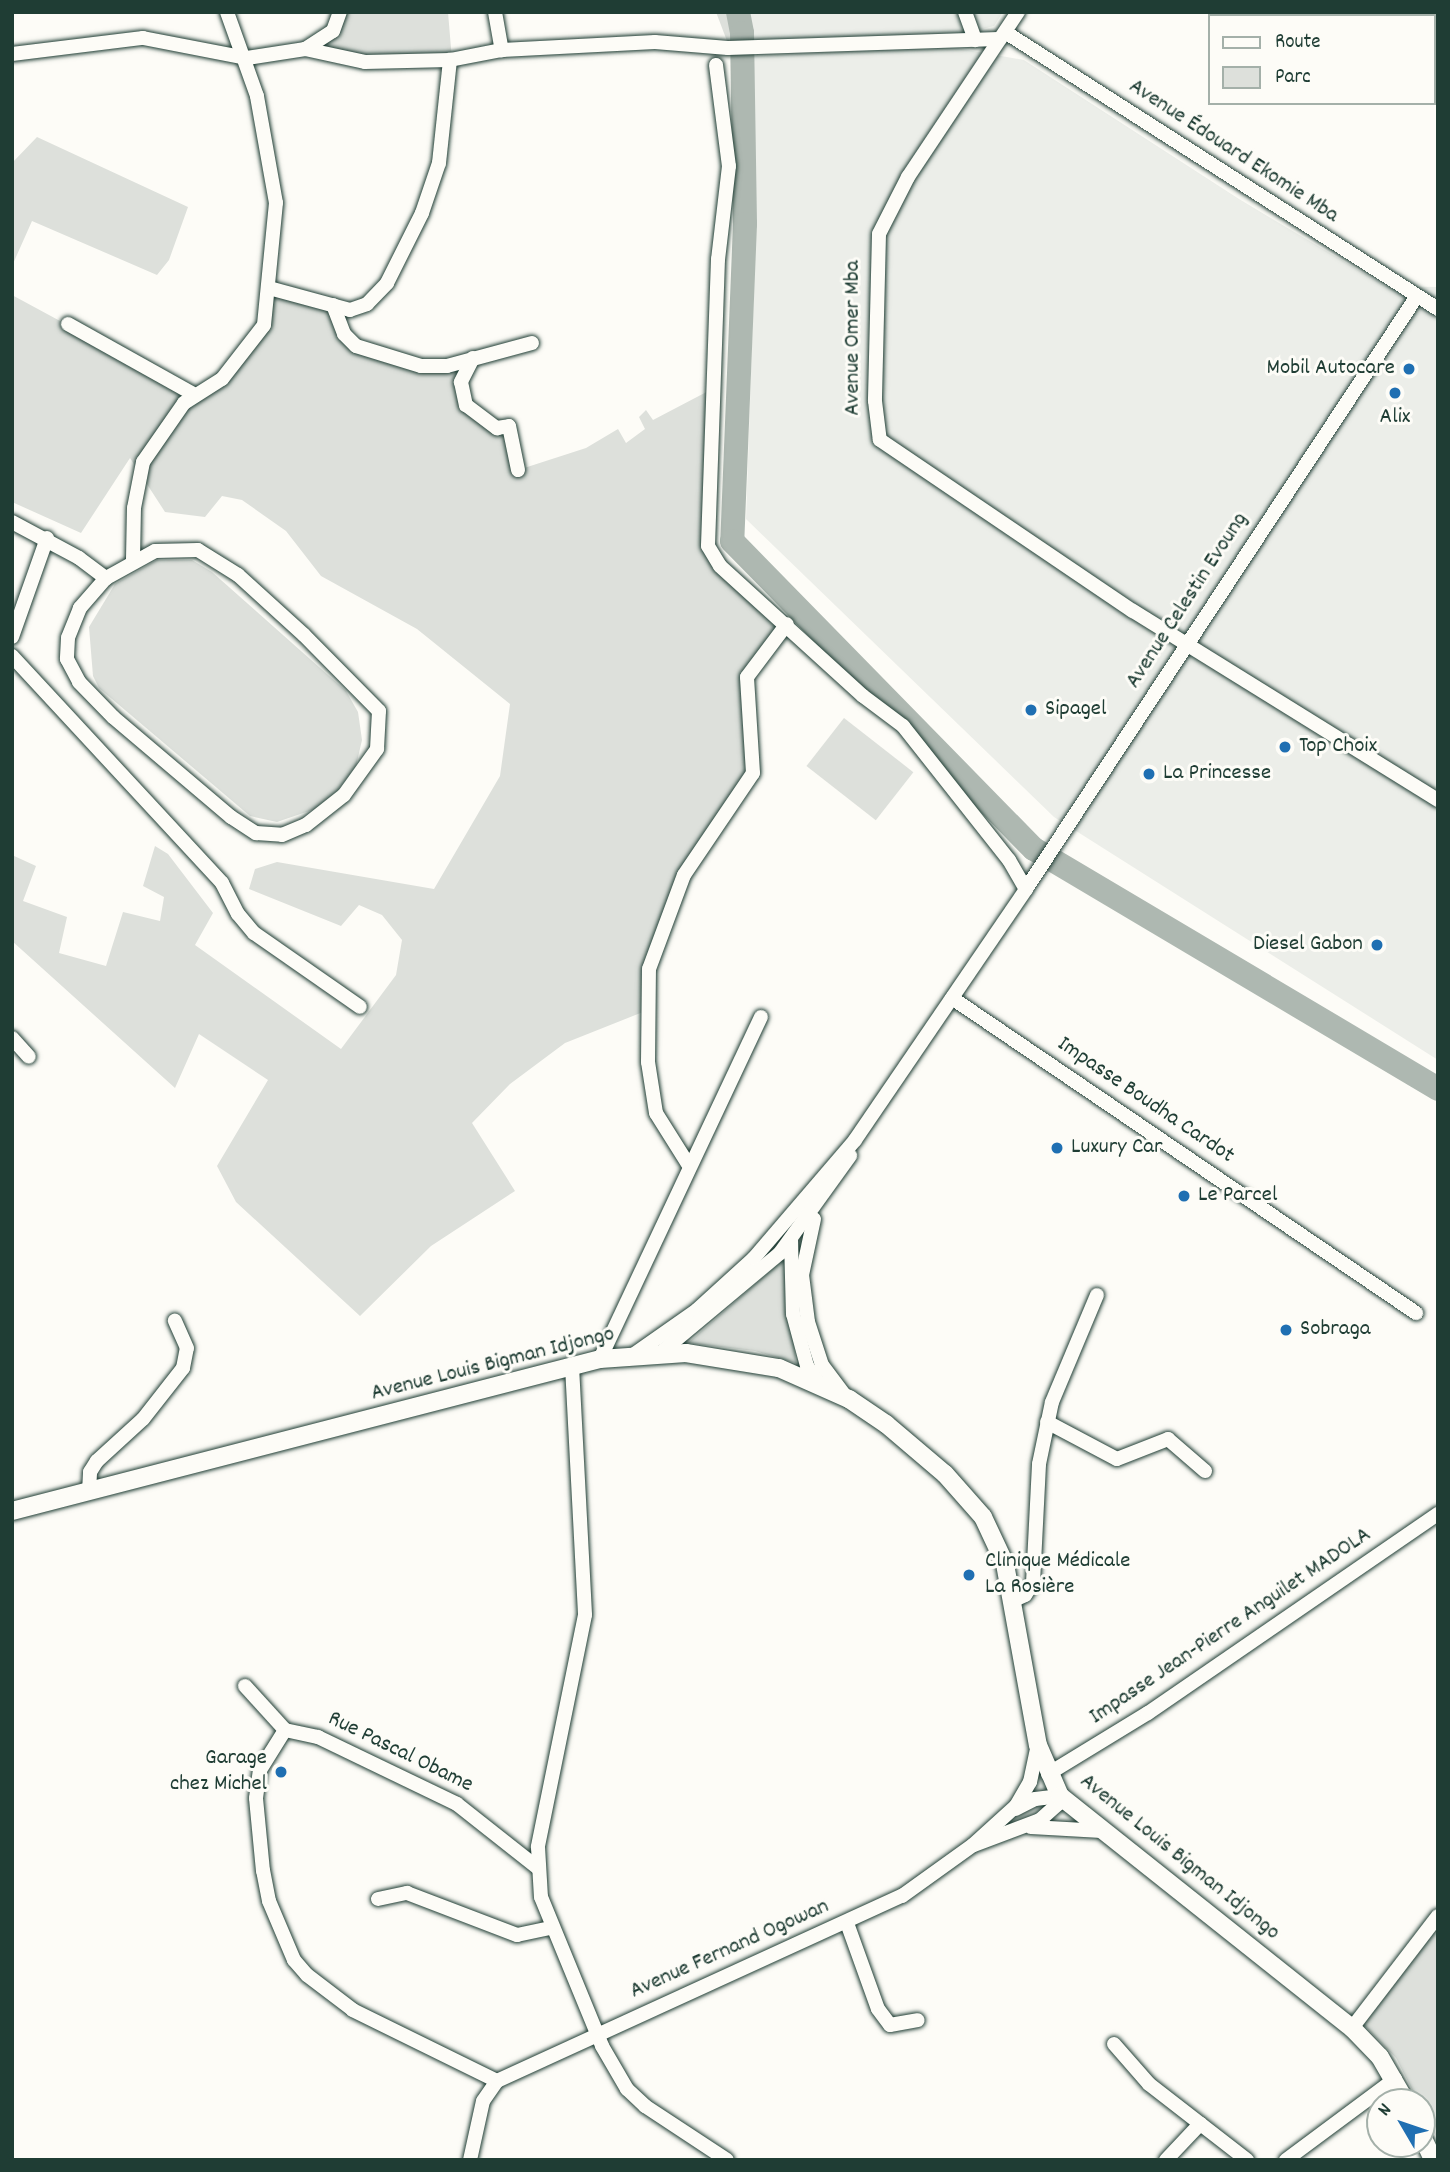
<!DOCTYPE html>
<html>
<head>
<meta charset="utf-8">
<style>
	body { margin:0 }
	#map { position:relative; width:1450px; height:2172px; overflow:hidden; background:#fdfcf7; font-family:Dekko,sans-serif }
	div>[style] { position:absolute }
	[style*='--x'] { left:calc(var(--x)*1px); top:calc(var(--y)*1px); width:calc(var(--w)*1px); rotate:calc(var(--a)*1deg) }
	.built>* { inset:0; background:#eceee9 }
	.green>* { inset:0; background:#dde0db; transform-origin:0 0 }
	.river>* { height:24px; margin:-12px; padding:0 12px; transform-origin:12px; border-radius:12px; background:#aeb8b1 }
	.roads { filter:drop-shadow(0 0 2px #1f3d34) drop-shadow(0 0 2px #1f3d34) }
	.minor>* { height:14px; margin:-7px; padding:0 7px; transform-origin:7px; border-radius:7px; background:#fdfcf7 }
	.major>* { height:18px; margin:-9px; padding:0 9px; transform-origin:9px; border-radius:9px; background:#fdfcf7 }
	.dots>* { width:19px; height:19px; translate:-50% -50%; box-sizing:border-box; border:4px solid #fdfcf7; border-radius:50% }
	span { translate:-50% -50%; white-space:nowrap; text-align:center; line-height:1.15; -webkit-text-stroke:6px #fdfcf7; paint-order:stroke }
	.street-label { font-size:23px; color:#1f3d34 }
	.poi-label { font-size:23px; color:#1f3d34 }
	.right { translate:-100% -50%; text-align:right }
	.left { translate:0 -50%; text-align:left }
	.frame { position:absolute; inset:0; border:14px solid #1f3d34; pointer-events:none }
	.legend { position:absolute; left:1208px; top:14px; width:228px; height:91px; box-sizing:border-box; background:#fdfcf7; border:2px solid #a4b0a9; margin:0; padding:9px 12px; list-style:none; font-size:21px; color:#1f3d34 }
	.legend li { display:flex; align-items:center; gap:14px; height:35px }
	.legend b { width:35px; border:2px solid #a4b0a9 }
	.north { position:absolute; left:1366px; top:2088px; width:70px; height:70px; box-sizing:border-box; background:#fdfcf7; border:2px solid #a4b0a9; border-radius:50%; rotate:309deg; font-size:19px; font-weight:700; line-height:28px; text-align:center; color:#1f3d34 }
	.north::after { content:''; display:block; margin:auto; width:24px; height:32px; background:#1f6fb2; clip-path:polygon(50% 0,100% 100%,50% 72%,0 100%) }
</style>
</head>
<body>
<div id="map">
	<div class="built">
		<i style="clip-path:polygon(748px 12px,1003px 12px,994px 26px,962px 34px,752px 40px)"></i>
		<i style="clip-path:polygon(950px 47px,1024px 60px,1239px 199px,1385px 286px,1438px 287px,1438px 1060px,1054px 817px,746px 519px,754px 285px,754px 56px)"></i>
	</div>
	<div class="green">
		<i style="clip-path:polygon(340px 12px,448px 12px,452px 60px,405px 62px,305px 49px,333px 31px)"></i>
		<i style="clip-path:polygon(716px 12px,748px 12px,752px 40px,727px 41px)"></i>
		<i style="clip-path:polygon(37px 137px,188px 207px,169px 260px,157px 275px,32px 221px,12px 266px,12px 163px)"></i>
		<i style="clip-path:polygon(269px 288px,333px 305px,344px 334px,421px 366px,473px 358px,463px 373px,466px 405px,509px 426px,518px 470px,586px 448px,618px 429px,626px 443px,645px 429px,639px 417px,646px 410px,653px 420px,716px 387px,708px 546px,787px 624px,747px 677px,753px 773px,684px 875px,649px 969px,648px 1010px,565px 1043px,510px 1084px,472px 1123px,515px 1191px,431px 1246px,360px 1316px,236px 1202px,217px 1166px,268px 1080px,199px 1034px,175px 1088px,12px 941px,12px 855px,36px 866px,23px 901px,67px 917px,59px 953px,106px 966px,123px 912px,160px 921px,164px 897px,143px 886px,155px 846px,168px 854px,213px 913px,195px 945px,341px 1049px,396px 975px,402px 940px,382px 915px,359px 905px,341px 926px,249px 889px,255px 869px,277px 862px,434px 889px,500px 776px,510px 704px,417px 629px,321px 576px,286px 531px,242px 500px,222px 496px,205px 517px,165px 512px,130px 458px,81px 533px,12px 502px,12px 295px,195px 394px,222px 379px,264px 325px)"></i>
		<i style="clip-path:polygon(157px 560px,192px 560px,212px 572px,346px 691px,358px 712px,362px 740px,356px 766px,337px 791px,315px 809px,277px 822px,250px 816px,99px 688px,93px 676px,89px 627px,115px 584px)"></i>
		<i style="left:844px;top:718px;width:88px;height:61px;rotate:38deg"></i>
		<i style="clip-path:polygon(785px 1258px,796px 1363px,755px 1351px,688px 1343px)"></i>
		<i style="clip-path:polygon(1438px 1923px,1438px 2140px,1396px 2058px,1361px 2022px)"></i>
	</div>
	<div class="river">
		<i style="--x:738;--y:12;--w:21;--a:79"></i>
		<i style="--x:742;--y:33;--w:191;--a:89.1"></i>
		<i style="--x:745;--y:224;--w:317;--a:92.3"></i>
		<i style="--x:732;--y:541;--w:431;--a:45.6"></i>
		<i style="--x:1034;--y:849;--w:470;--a:30.7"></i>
	</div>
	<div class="roads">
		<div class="minor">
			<i style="--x:495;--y:12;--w:39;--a:80"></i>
			<i style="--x:502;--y:50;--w:153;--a:-3"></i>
			<i style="--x:655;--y:42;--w:73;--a:4.7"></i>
			<i style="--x:728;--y:48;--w:272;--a:-1.9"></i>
			<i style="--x:965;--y:12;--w:30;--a:70"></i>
			<i style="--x:1018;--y:12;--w:198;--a:123.7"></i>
			<i style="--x:908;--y:177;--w:64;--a:117"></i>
			<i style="--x:879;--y:234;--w:167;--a:91.4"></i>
			<i style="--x:875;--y:401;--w:39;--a:83"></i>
			<i style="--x:880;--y:440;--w:305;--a:34.1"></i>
			<i style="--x:1133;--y:611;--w:359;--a:31.8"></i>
			<i style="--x:1005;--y:32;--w:514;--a:32.61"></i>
			<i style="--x:305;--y:49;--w:61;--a:12.2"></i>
			<i style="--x:365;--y:62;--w:85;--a:-1.3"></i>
			<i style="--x:450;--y:60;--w:53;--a:-10.9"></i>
			<i style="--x:12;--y:54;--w:132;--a:-7"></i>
			<i style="--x:143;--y:38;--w:106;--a:10.9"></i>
			<i style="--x:247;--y:58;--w:59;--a:-8.8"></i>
			<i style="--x:305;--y:49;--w:33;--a:-33"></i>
			<i style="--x:333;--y:31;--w:20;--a:-70"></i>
			<i style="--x:716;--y:65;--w:102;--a:82.7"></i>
			<i style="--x:729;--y:166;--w:94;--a:96.7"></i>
			<i style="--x:718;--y:259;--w:287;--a:92"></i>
			<i style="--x:708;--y:546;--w:23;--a:59"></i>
			<i style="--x:720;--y:566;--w:193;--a:42.3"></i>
			<i style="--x:863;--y:696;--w:50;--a:36.9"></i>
			<i style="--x:903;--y:726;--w:171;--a:51.7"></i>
			<i style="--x:1009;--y:860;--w:34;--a:60"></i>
			<i style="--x:269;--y:288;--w:84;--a:15.2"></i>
			<i style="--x:350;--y:310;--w:18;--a:-19"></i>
			<i style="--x:367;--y:304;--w:29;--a:-46"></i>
			<i style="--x:387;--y:283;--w:78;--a:-63.4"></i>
			<i style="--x:422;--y:213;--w:53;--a:-71.2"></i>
			<i style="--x:439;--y:163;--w:104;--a:-83.9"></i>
			<i style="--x:333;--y:305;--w:31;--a:69"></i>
			<i style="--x:344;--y:334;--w:17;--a:45"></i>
			<i style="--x:356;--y:346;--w:68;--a:17.1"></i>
			<i style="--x:421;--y:366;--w:26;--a:0"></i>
			<i style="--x:447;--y:366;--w:88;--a:-15.1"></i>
			<i style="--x:68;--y:324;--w:145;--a:29.2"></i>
			<i style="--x:473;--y:358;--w:27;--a:117"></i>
			<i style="--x:461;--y:382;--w:24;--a:78"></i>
			<i style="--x:466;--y:405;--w:39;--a:37"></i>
			<i style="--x:497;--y:428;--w:12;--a:-9"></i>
			<i style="--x:509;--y:426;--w:45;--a:78.4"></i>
			<i style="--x:12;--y:522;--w:76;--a:28.2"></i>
			<i style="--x:79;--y:558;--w:34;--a:37"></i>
			<i style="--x:106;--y:578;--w:40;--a:131"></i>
			<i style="--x:80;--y:608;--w:32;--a:112"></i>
			<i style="--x:68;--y:638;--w:21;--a:93"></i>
			<i style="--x:67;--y:659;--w:26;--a:62"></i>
			<i style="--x:79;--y:682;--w:49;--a:45.8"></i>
			<i style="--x:113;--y:717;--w:155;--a:40.3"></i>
			<i style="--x:231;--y:817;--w:30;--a:33"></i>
			<i style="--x:256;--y:833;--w:26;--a:4"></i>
			<i style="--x:282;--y:835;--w:26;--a:-23"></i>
			<i style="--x:306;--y:825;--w:48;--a:-38.3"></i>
			<i style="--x:344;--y:795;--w:57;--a:-54.3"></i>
			<i style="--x:377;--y:749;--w:38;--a:-87"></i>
			<i style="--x:379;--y:711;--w:107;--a:-134.6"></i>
			<i style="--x:304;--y:635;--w:89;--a:-137.7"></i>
			<i style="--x:238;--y:575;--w:47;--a:-148"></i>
			<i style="--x:198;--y:550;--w:43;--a:178.7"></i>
			<i style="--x:155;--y:551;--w:56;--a:151.1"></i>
			<i style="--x:133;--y:559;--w:51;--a:-88.9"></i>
			<i style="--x:134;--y:508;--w:47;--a:-78.9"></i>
			<i style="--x:143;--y:462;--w:72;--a:-55.2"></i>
			<i style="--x:184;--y:403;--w:45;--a:-32.3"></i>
			<i style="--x:222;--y:379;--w:68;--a:-52.1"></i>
			<i style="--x:264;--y:325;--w:123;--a:-84.4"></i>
			<i style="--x:276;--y:203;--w:109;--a:-100.1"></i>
			<i style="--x:257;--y:96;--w:89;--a:-109.7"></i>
			<i style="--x:12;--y:637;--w:105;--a:-70.5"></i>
			<i style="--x:12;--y:656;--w:309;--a:47.2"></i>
			<i style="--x:222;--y:883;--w:35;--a:63"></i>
			<i style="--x:238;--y:914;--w:25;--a:50"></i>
			<i style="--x:254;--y:933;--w:129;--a:34.9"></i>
			<i style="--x:952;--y:998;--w:561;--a:34.17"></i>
			<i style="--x:12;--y:1038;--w:25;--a:48"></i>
			<i style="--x:688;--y:1164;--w:60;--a:-122.1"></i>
			<i style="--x:656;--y:1113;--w:52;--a:-98.9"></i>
			<i style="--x:648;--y:1062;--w:93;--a:-89.4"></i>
			<i style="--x:649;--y:969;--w:100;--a:-69.6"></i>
			<i style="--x:684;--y:875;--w:123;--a:-55.9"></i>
			<i style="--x:753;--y:773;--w:96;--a:-93.6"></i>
			<i style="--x:747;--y:677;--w:66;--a:-53"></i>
			<i style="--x:814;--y:1219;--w:57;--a:102.1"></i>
			<i style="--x:802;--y:1275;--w:47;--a:82.7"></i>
			<i style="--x:808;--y:1322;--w:45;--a:72"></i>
			<i style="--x:822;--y:1365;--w:39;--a:53"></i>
			<i style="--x:791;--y:1239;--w:75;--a:88.5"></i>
			<i style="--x:793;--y:1314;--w:54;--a:74.9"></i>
			<i style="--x:807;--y:1366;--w:24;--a:55"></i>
			<i style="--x:633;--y:1355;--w:78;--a:-35.1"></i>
			<i style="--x:697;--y:1310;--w:77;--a:-42.4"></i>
			<i style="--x:754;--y:1258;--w:155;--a:-49.4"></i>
			<i style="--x:855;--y:1140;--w:304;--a:-55.7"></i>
			<i style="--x:1026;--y:889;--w:710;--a:-56.6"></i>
			<i style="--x:658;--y:1355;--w:159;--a:-39.9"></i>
			<i style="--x:780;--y:1253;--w:120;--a:-54.2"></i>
			<i style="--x:600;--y:1359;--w:378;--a:-64.8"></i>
			<i style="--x:572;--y:1366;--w:249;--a:87"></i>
			<i style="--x:585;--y:1615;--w:237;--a:101.5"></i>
			<i style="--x:538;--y:1847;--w:50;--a:86.6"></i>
			<i style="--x:541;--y:1897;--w:161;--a:67.7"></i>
			<i style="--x:602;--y:2046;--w:50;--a:59.8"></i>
			<i style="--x:627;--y:2089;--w:25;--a:43"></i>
			<i style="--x:645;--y:2106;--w:98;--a:33.4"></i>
			<i style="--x:1047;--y:1422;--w:79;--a:27.9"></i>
			<i style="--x:1117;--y:1459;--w:55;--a:-21.4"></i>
			<i style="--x:1168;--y:1439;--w:49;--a:40.9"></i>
			<i style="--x:89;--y:1492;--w:20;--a:-87"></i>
			<i style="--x:90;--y:1472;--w:13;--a:-58"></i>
			<i style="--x:97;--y:1461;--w:62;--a:-42.4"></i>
			<i style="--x:143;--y:1419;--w:65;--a:-51.9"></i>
			<i style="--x:183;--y:1368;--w:20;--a:-79"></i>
			<i style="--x:187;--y:1348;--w:30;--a:-114"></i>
			<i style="--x:1014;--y:1600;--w:12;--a:-24"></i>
			<i style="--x:1025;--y:1595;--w:14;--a:-56"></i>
			<i style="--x:1033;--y:1583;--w:119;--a:-87.1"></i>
			<i style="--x:1039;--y:1464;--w:63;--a:-78.2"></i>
			<i style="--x:1052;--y:1402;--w:116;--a:-67.2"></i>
			<i style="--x:245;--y:1686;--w:59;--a:47.7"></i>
			<i style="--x:1048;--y:1774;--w:117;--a:-31.4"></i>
			<i style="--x:1148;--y:1713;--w:352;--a:-34.5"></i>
			<i style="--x:1031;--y:1827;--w:71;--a:3.2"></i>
			<i style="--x:974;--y:1845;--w:71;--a:-20.7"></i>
			<i style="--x:1040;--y:1820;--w:24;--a:-42"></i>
			<i style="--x:1058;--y:1804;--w:8;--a:-76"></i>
			<i style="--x:1060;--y:1796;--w:25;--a:173"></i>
			<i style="--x:1035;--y:1799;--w:22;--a:153"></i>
			<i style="--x:378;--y:1899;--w:30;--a:-12"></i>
			<i style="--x:407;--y:1893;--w:118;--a:20.9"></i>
			<i style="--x:517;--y:1935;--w:35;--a:-12"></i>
			<i style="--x:847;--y:1923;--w:91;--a:70.2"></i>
			<i style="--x:878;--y:2009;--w:20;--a:53"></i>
			<i style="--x:890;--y:2025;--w:28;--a:-10"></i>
			<i style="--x:1352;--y:2028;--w:141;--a:-52.5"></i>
			<i style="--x:1114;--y:2044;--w:53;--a:48.8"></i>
			<i style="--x:1149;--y:2084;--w:124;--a:37.8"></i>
			<i style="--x:497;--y:2081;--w:161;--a:-153.8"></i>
			<i style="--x:353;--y:2010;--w:58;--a:-142.7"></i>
			<i style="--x:307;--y:1975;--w:20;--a:-131"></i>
			<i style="--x:294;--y:1960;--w:64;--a:-113"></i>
			<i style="--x:269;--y:1901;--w:31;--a:-101"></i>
			<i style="--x:263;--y:1871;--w:73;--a:-95.5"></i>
			<i style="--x:256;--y:1798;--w:28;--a:-82"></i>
			<i style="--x:260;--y:1770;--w:47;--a:-58"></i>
			<i style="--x:285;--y:1730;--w:34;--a:12"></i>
			<i style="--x:318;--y:1737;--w:154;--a:25.7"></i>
			<i style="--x:457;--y:1804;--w:103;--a:38.3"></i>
			<i style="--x:470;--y:2160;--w:60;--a:-77.6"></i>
			<i style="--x:483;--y:2101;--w:24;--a:-55"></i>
			<i style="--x:497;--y:2081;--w:445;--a:-24.6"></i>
			<i style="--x:902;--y:1896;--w:87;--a:-35.7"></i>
			<i style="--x:973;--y:1845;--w:58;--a:-42.2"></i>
			<i style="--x:1016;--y:1806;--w:28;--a:-60"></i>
			<i style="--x:1030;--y:1782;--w:38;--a:-78"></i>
			<i style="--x:1166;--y:2160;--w:50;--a:-46.6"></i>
			<i style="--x:1286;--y:2160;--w:136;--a:-36.6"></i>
		</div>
		<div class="major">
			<i style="--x:12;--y:1511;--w:607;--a:-14.49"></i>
			<i style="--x:600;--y:1359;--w:86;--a:-4"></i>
			<i style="--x:686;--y:1353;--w:94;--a:9.2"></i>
			<i style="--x:779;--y:1368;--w:77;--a:23.9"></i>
			<i style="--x:849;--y:1399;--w:45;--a:34"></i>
			<i style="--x:886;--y:1424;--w:77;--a:40.3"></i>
			<i style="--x:945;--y:1474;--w:57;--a:48.5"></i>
			<i style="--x:983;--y:1517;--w:52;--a:64.9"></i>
			<i style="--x:1005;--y:1564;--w:184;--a:79.7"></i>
			<i style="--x:1038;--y:1745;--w:56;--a:66.7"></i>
			<i style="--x:1060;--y:1796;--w:373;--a:38.5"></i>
			<i style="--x:1352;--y:2028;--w:40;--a:46"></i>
			<i style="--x:1380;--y:2057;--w:52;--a:60"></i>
			<i style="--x:1422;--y:2136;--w:26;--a:65"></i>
		</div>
	</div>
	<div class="dots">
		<i style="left:1409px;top:369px;background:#1f6fb2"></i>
		<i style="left:1395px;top:393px;background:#1f6fb2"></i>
		<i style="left:1031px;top:710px;background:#1f6fb2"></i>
		<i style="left:1285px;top:747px;background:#1f6fb2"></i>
		<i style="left:1149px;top:774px;background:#1f6fb2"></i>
		<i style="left:1377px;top:945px;background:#1f6fb2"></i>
		<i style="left:1057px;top:1148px;background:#1f6fb2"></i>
		<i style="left:1184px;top:1196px;background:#1f6fb2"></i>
		<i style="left:1286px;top:1330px;background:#1f6fb2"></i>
		<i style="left:969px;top:1575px;background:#1f6fb2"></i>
		<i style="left:281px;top:1772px;background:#1f6fb2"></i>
	</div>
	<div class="street-label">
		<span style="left:1233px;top:152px;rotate:33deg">Avenue Édouard Ekomie Mba</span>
		<span style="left:854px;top:338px;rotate:-90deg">Avenue Omer Mba</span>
		<span style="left:1188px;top:601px;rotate:-57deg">Avenue Celestin Evoung</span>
		<span style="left:1145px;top:1101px;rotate:34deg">Impasse Boudha Cardot</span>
		<span style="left:493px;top:1365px;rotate:-14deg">Avenue Louis Bigman Idjongo</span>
		<span style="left:1231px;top:1627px;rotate:-34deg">Impasse Jean-Pierre Anguilet MADOLA</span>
		<span style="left:400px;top:1753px;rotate:26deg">Rue Pascal Obame</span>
		<span style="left:1179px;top:1858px;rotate:39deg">Avenue Louis Bigman Idjongo</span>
		<span style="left:730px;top:1950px;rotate:-24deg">Avenue Fernand Ogowan</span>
	</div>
	<div class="poi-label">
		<span class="right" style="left:1395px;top:369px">Mobil Autocare</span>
		<span style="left:1395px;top:418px">Alix</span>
		<span class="left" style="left:1045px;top:710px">Sipagel</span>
		<span class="left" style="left:1299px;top:747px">Top Choix</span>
		<span class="left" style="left:1163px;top:774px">La Princesse</span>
		<span class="right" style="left:1363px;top:945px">Diesel Gabon</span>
		<span class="left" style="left:1071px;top:1148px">Luxury Car</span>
		<span class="left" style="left:1198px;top:1196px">Le Parcel</span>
		<span class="left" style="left:1300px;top:1330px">Sobraga</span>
		<span class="left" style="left:985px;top:1575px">Clinique Médicale<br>La Rosière</span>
		<span class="right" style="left:267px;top:1772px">Garage<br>chez Michel</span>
	</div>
	<div class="frame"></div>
	<ul class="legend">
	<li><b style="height:9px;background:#fdfcf7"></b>Route</li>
	<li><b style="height:19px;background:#dde0db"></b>Parc</li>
	</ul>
	<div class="north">N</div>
</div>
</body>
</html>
